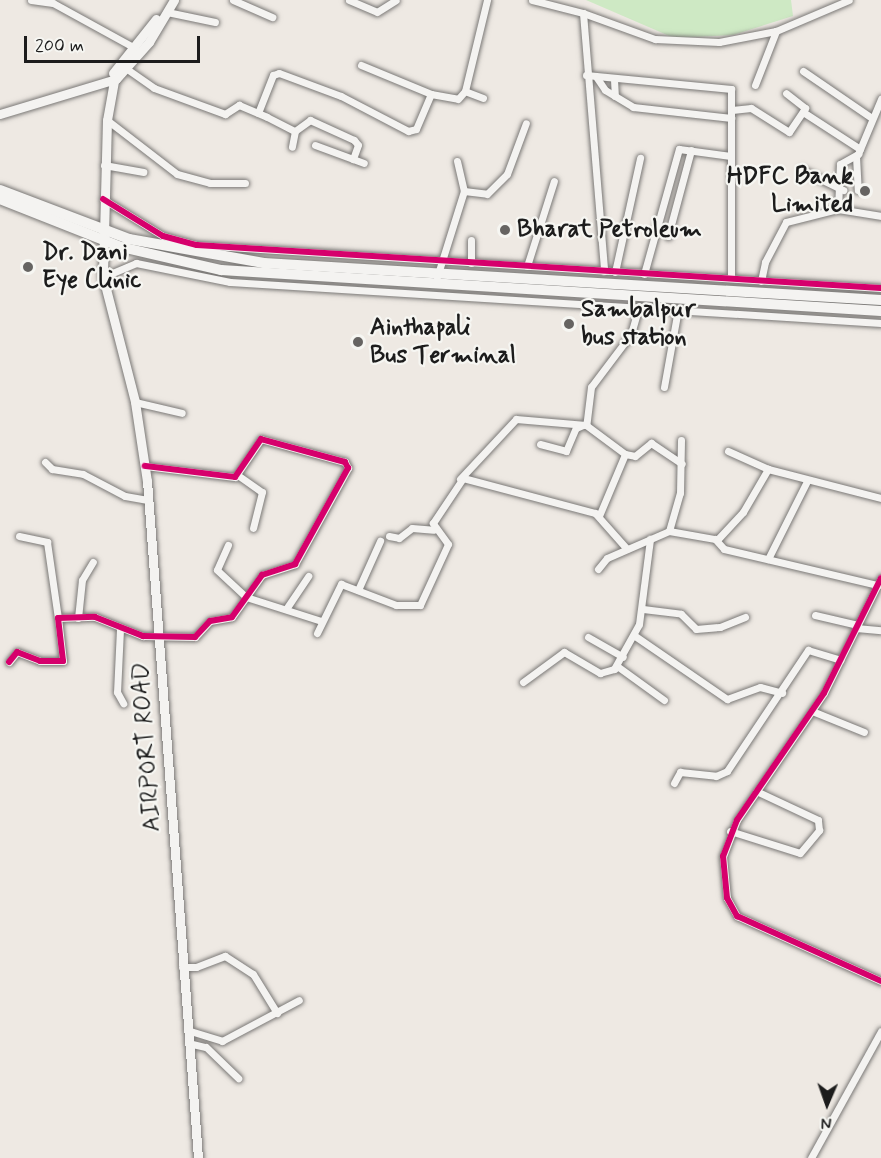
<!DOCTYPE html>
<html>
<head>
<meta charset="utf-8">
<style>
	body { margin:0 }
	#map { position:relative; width:881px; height:1158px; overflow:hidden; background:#eee9e3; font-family:Mynerve,sans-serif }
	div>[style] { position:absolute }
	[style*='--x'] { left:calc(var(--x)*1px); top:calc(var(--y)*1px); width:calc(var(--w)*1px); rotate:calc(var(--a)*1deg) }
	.green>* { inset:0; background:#cee9c4 }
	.roads { filter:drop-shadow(0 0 2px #7a7876) drop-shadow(0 0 2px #7a7876) }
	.minor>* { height:7px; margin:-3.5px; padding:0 3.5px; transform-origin:3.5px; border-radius:3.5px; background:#f4f3f1 }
	.major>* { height:9px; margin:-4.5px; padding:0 4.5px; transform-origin:4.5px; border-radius:4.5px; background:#f4f3f1 }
	.highway>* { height:10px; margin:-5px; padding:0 5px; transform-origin:5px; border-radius:5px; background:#f4f3f1 }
	.cycleway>* { height:6px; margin:-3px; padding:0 3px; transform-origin:3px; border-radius:3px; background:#d6006c }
	.dots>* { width:16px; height:16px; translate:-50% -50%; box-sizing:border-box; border:3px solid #f6f6f2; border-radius:50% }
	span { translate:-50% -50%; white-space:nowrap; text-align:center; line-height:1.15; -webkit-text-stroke:4.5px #f6f6f2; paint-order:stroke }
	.poi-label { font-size:24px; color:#1c1c1c; font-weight:700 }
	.right { translate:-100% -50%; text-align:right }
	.left { translate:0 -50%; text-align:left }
	.street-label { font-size:24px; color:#1c1c1c }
	.north { position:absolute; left:797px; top:1074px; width:60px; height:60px; -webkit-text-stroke:4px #f6f6f2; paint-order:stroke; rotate:182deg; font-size:16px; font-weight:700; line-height:24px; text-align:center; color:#1c1c1c }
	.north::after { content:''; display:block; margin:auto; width:21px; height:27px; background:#1c1c1c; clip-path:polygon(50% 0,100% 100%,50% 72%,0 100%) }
	.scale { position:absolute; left:24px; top:36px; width:176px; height:27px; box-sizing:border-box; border:3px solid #1c1c1c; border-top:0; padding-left:8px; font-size:18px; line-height:21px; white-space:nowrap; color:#1c1c1c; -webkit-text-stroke:4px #f6f6f2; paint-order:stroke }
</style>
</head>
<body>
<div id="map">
	<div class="green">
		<i style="clip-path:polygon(586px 0,791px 0,793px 16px,733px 35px,674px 38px)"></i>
	</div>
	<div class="roads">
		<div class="minor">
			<i style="--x:31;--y:0;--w:22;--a:8"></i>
			<i style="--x:53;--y:3;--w:94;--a:28.8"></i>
			<i style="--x:233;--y:0;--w:43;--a:23.6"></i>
			<i style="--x:349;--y:0;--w:30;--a:23"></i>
			<i style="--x:377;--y:12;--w:22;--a:-32"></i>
			<i style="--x:532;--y:0;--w:53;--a:14.3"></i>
			<i style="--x:583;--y:13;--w:259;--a:85.3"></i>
			<i style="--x:167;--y:12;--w:49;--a:11.8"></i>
			<i style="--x:583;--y:13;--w:77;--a:19.9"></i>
			<i style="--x:655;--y:39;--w:64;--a:2.7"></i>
			<i style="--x:719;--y:42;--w:58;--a:-10.9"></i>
			<i style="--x:776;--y:31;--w:79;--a:-23"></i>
			<i style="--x:361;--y:65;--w:76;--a:22.5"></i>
			<i style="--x:127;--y:69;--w:33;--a:35"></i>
			<i style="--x:154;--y:88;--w:76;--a:20.1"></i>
			<i style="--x:225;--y:114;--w:17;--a:-33"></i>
			<i style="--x:239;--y:105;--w:30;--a:23"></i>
			<i style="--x:267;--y:117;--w:31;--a:27"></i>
			<i style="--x:295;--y:131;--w:16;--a:101"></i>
			<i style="--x:803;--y:71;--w:83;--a:34.3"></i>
			<i style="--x:586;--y:75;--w:146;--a:5.5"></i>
			<i style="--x:731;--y:89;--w:189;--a:90"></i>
			<i style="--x:597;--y:78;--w:14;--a:56"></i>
			<i style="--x:605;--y:90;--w:33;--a:31"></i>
			<i style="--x:633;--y:107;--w:99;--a:6.4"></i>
			<i style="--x:614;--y:79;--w:17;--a:87"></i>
			<i style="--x:755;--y:85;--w:58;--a:-68.7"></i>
			<i style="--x:483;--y:98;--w:19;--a:-159"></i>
			<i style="--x:465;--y:91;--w:94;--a:-76.4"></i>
			<i style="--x:732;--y:110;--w:19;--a:-6"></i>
			<i style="--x:751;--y:108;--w:45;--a:32.3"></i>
			<i style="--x:789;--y:132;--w:29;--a:-56"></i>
			<i style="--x:805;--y:108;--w:24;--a:-142"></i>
			<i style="--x:803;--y:112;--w:68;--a:33"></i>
			<i style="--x:258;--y:113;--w:41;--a:-68.5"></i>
			<i style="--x:273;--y:75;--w:6;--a:-18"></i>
			<i style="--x:279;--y:73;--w:66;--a:20.4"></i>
			<i style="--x:341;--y:96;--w:76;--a:27.6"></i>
			<i style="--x:408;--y:131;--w:8;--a:-14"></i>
			<i style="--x:416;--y:129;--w:38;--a:-67"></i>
			<i style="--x:431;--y:94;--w:27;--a:10"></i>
			<i style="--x:458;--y:99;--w:11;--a:-49"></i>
			<i style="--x:107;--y:120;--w:88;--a:37.6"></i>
			<i style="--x:177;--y:174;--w:34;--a:15"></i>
			<i style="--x:210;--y:183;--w:35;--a:0"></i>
			<i style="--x:295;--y:131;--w:19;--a:-36"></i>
			<i style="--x:310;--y:120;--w:48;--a:24.4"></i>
			<i style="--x:354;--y:140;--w:6;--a:51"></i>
			<i style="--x:358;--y:145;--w:15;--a:110"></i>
			<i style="--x:315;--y:145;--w:52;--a:20.2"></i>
			<i style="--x:856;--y:156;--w:34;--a:87"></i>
			<i style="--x:457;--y:161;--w:31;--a:77"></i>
			<i style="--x:104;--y:165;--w:40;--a:10"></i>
			<i style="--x:802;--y:170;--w:46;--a:26"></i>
			<i style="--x:103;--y:199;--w:70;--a:31.7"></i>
			<i style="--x:163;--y:236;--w:35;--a:15"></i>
			<i style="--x:197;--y:245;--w:685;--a:3.6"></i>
			<i style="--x:838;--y:209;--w:44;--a:9.2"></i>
			<i style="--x:668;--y:236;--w:89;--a:-75"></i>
			<i style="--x:471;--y:240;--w:23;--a:90"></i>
			<i style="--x:527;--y:266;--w:89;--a:-72.4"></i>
			<i style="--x:615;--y:272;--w:117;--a:-77.6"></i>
			<i style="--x:644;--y:274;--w:130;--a:-74.4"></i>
			<i style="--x:679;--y:149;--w:52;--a:7.7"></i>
			<i style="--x:103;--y:277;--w:36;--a:-23"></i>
			<i style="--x:136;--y:263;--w:96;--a:11.4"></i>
			<i style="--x:230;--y:282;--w:652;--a:3.6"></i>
			<i style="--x:437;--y:277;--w:90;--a:-72.6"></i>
			<i style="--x:464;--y:191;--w:23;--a:7"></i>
			<i style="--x:487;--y:194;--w:28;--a:-45"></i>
			<i style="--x:507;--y:174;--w:54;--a:-69.6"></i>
			<i style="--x:761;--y:281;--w:19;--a:-78"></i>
			<i style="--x:765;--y:262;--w:45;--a:-62.3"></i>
			<i style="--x:786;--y:222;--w:54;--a:-14"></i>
			<i style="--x:838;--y:209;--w:45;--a:-87.5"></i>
			<i style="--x:840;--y:164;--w:21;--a:-29"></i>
			<i style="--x:858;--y:154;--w:60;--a:-67.3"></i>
			<i style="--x:639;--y:306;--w:29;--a:106"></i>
			<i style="--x:631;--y:334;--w:66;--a:127"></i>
			<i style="--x:591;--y:387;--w:38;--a:97"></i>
			<i style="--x:586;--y:425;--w:49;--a:36.6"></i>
			<i style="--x:625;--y:454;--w:10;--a:11"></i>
			<i style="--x:635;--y:456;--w:21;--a:-39"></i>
			<i style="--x:651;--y:443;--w:37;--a:34"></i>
			<i style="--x:664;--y:387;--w:79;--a:-79.8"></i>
			<i style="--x:135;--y:402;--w:48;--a:13.2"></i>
			<i style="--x:540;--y:444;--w:27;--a:15"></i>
			<i style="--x:566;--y:451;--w:25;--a:-67"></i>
			<i style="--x:576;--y:428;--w:8;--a:-23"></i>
			<i style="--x:728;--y:451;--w:44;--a:24.2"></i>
			<i style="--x:768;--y:469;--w:117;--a:14.4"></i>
			<i style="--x:45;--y:462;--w:10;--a:45"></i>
			<i style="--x:52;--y:469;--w:31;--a:9"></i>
			<i style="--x:83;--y:474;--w:47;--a:27.6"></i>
			<i style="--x:125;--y:496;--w:23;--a:10"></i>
			<i style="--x:239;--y:476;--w:28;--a:35"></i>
			<i style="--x:262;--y:492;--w:37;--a:104"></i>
			<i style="--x:460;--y:479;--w:82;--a:-47"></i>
			<i style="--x:516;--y:419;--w:70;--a:4.9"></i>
			<i style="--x:599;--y:516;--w:67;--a:-67.2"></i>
			<i style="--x:669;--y:531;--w:40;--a:-74"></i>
			<i style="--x:680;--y:493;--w:53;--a:-88.9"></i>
			<i style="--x:19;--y:536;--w:29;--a:12"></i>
			<i style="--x:47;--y:542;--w:77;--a:81.8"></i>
			<i style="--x:389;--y:536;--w:10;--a:11"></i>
			<i style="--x:399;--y:538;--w:16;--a:-38"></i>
			<i style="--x:412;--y:528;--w:21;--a:5"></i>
			<i style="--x:717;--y:540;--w:38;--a:-47"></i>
			<i style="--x:743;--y:512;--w:50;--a:-59.8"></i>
			<i style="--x:228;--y:545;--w:27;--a:114"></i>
			<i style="--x:217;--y:570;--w:40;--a:43"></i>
			<i style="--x:246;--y:597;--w:79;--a:17.7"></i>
			<i style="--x:768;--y:559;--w:87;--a:-63.4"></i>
			<i style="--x:598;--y:569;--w:14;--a:-51"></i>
			<i style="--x:607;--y:558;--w:68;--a:-23.5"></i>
			<i style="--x:669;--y:531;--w:47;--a:9.9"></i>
			<i style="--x:715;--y:539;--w:13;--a:48"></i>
			<i style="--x:724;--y:549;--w:158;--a:13.2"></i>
			<i style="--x:881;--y:578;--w:128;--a:116.4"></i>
			<i style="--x:824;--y:693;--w:154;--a:124.4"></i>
			<i style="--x:737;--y:820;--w:39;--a:111"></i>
			<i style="--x:723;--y:856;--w:42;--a:84.6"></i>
			<i style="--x:727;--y:898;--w:21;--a:61"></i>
			<i style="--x:737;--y:916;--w:158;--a:24.3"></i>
			<i style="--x:358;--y:590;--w:54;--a:-65.8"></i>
			<i style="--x:286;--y:609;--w:40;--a:-56"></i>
			<i style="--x:643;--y:609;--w:38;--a:7"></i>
			<i style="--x:681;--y:614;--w:21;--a:45"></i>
			<i style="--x:696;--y:629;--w:24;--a:-5"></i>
			<i style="--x:720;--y:627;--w:27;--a:-22"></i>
			<i style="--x:815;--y:615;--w:44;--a:13.1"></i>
			<i style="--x:78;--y:618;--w:38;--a:-84"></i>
			<i style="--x:82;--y:580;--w:21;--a:-59"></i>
			<i style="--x:856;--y:628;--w:25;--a:5"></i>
			<i style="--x:120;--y:629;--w:63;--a:92.7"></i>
			<i style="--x:117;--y:692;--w:13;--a:61"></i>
			<i style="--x:317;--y:633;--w:55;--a:-63.9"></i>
			<i style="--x:341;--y:584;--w:59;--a:20.9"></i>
			<i style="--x:396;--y:605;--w:24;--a:0"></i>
			<i style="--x:420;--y:605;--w:67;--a:-65.3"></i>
			<i style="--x:448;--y:544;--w:26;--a:-126"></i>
			<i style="--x:433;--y:523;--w:54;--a:-56.3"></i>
			<i style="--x:463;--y:478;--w:137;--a:14.9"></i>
			<i style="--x:595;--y:513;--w:48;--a:48.4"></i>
			<i style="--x:635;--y:636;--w:112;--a:34.4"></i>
			<i style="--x:727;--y:699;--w:35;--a:-20"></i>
			<i style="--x:760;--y:687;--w:23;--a:15"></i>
			<i style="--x:588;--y:637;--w:40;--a:29.7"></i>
			<i style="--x:9;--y:662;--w:13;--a:-51"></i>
			<i style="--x:17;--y:652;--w:25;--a:21"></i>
			<i style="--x:40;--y:661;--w:23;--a:0"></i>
			<i style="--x:63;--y:661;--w:43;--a:-96.6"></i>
			<i style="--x:58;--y:618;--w:37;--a:-2"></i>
			<i style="--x:95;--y:617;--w:52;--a:21.6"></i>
			<i style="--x:143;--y:636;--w:52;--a:1.1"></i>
			<i style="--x:195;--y:637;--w:22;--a:-47"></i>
			<i style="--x:210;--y:621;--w:22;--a:-10"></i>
			<i style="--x:232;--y:617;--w:52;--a:-54.5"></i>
			<i style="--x:262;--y:575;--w:35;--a:-18"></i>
			<i style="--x:295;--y:564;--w:110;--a:-61.1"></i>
			<i style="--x:348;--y:468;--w:7;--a:-117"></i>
			<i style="--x:345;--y:462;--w:87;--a:-164.7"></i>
			<i style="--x:261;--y:439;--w:46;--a:124.4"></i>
			<i style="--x:235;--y:477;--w:91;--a:-173"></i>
			<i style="--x:617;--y:666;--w:58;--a:35.9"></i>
			<i style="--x:523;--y:682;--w:51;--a:-36.2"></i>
			<i style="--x:564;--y:652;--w:42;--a:30.3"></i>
			<i style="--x:600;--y:673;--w:15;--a:-16"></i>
			<i style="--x:614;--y:669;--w:51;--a:-60.9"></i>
			<i style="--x:639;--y:624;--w:86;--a:-82.6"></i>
			<i style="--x:812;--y:711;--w:56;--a:22"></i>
			<i style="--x:674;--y:783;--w:13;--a:-61"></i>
			<i style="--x:680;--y:772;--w:36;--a:6"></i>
			<i style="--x:716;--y:776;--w:12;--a:-24"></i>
			<i style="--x:727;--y:771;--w:146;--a:-56.2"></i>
			<i style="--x:808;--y:650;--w:34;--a:17"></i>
			<i style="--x:730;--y:831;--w:73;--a:17.4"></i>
			<i style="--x:800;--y:853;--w:30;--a:-50"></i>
			<i style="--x:819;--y:830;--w:10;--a:-96"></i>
			<i style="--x:818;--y:820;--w:68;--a:-154.9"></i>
			<i style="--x:182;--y:967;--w:14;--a:0"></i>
			<i style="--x:196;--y:967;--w:31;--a:-21"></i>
			<i style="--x:225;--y:956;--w:33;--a:33"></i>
			<i style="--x:253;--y:974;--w:46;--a:58.4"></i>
			<i style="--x:187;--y:1030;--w:37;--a:17"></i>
			<i style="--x:222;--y:1041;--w:87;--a:-28"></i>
			<i style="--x:188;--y:1043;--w:18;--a:13"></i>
			<i style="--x:206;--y:1047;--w:45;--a:44.1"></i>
			<i style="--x:811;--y:1158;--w:145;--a:-61.1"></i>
		</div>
		<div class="major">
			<i style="--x:116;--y:70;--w:51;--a:100.2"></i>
			<i style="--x:107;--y:120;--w:157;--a:91.5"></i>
			<i style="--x:103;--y:277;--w:129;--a:75.6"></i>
			<i style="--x:135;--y:402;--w:80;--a:81.4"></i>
			<i style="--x:147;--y:481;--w:679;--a:85.69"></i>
			<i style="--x:113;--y:73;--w:69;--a:-51.5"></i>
			<i style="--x:0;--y:114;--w:121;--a:-16.8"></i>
			<i style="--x:116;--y:79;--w:50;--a:-48.3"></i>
			<i style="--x:149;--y:42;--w:49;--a:-59.2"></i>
		</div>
		<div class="highway">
			<i style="--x:0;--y:190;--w:138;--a:20.8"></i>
			<i style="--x:129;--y:239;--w:137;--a:10.1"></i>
			<i style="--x:264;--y:263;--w:618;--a:3.43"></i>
			<i style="--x:0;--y:199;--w:130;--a:21.6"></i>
			<i style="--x:121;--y:247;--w:103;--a:13"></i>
			<i style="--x:221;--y:270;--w:661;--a:3.55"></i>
		</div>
	</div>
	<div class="cycleway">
		<i style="--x:103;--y:199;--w:70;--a:31.7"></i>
		<i style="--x:163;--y:236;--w:35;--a:15"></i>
		<i style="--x:197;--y:245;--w:685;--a:3.6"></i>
		<i style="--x:881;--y:578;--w:128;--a:116.4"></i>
		<i style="--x:824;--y:693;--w:154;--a:124.4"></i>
		<i style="--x:737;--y:820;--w:39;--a:111"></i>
		<i style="--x:723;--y:856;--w:42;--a:84.6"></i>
		<i style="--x:727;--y:898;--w:21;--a:61"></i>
		<i style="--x:737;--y:916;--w:158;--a:24.3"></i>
		<i style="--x:9;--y:662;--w:13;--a:-51"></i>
		<i style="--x:17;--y:652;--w:25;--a:21"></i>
		<i style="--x:40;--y:661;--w:23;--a:0"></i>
		<i style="--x:63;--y:661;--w:43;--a:-96.6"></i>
		<i style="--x:58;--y:618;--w:37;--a:-2"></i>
		<i style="--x:95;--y:617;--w:52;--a:21.6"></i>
		<i style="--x:143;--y:636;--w:52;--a:1.1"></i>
		<i style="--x:195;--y:637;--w:22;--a:-47"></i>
		<i style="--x:210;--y:621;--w:22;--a:-10"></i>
		<i style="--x:232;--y:617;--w:52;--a:-54.5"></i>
		<i style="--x:262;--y:575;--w:35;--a:-18"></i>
		<i style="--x:295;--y:564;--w:110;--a:-61.1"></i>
		<i style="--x:348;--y:468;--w:7;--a:-117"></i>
		<i style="--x:345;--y:462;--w:87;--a:-164.7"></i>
		<i style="--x:261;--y:439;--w:46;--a:124.4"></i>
		<i style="--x:235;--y:477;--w:91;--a:-173"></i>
	</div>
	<div class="dots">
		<i style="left:865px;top:191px;background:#666462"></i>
		<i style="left:505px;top:230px;background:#666462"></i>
		<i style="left:28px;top:267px;background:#666462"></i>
		<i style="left:569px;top:324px;background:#666462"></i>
		<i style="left:358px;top:342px;background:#666462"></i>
	</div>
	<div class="poi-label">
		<span class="right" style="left:853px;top:191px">HDFC Bank<br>Limited</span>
		<span class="left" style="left:517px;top:230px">Bharat Petroleum</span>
		<span class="left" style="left:42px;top:267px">Dr. Dani<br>Eye Clinic</span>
		<span class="left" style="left:581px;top:324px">Sambalpur<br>bus station</span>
		<span class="left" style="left:370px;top:342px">Ainthapali<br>Bus Terminal</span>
	</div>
	<div class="street-label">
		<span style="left:147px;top:747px;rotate:-94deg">AIRPORT ROAD</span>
	</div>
	<div class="north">N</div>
	<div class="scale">200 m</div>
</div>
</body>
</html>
